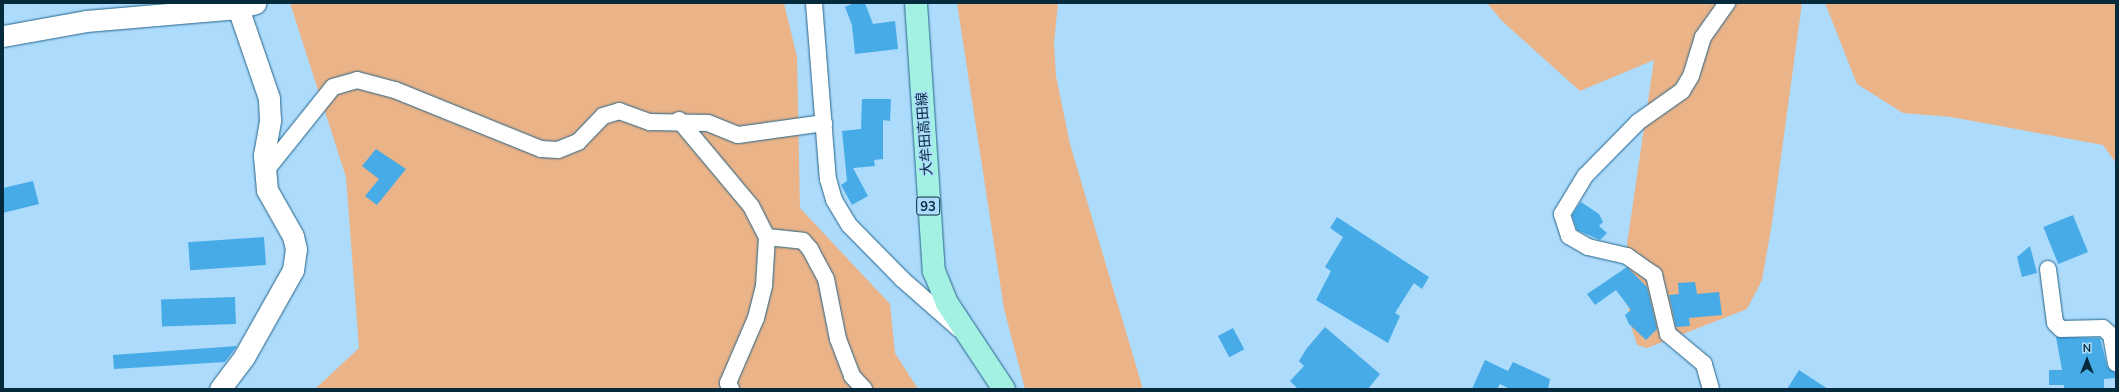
<!DOCTYPE html>
<html>
<head>
<meta charset="utf-8">
<style>
	body { margin:0 }
	#map { position:relative; width:2119px; height:392px; overflow:hidden; background:#addbfc; font-family:Mulish,"Noto Sans JP",sans-serif }
	div>[style] { position:absolute }
	[style*='--x'] { left:calc(var(--x)*1px); top:calc(var(--y)*1px); width:calc(var(--w)*1px); rotate:calc(var(--a)*1deg) }
	.green>* { inset:0; background:#eab388 }
	.building>* { inset:0; background:#46abe7; transform-origin:0 0 }
	.roads { filter:drop-shadow(0 0 1px #246489) drop-shadow(0 0 1px #246489) }
	.minor>* { height:16px; margin:-8px; padding:0 8px; transform-origin:8px; border-radius:8px; background:#fff }
	.tertiary>* { height:21px; margin:-10.5px; padding:0 10.5px; transform-origin:10.5px; border-radius:10.5px; background:#fff }
	.primary>* { height:22px; margin:-11px; padding:0 11px; transform-origin:11px; border-radius:11px; background:#a3f1e2 }
	span { translate:-50% -50%; white-space:nowrap; text-align:center; line-height:1.15; -webkit-text-stroke:3px #addbfc; paint-order:stroke }
	.shield-label span { padding:1px 3px; background:#addbfc; border:1px solid; border-radius:3px; -webkit-text-stroke-width:0 }
	.shield-label { font-size:13px; color:#052a3e; font-weight:700 }
	.street-label { font-size:14px; color:#052a3e }
	.frame { position:absolute; inset:0; border:4px solid #052a3e; pointer-events:none }
	.north { position:absolute; left:2067px; top:340px; width:40px; height:40px; -webkit-text-stroke:3px #addbfc; paint-order:stroke; rotate:0deg; font-size:11px; font-weight:700; line-height:16px; text-align:center; color:#052a3e }
	.north::after { content:''; display:block; margin:auto; width:14px; height:18px; background:#052a3e; clip-path:polygon(50% 0,100% 100%,50% 72%,0 100%) }
</style>
</head>
<body>
<div id="map">
	<div class="green">
		<i style="clip-path:polygon(290px 3px,784px 3px,797px 57px,800px 208px,890px 304px,895px 353px,918px 389px,315px 389px,359px 348px,346px 177px)"></i>
		<i style="clip-path:polygon(957px 3px,1058px 3px,1054px 44px,1056px 76px,1070px 144px,1143px 389px,1025px 389px,1004px 309px)"></i>
		<i style="clip-path:polygon(1487px 3px,1802px 3px,1772px 223px,1762px 280px,1747px 309px,1647px 348px,1637px 345px,1629px 319px,1627px 244px,1654px 60px,1580px 91px,1502px 21px)"></i>
		<i style="clip-path:polygon(1825px 3px,2116px 3px,2116px 163px,2103px 145px,1951px 117px,1903px 113px,1857px 84px)"></i>
	</div>
	<div class="building">
		<i style="clip-path:polygon(854px 3px,865px 3px,873px 24px,895px 21px,898px 49px,855px 54px,852px 25px,845px 7px)"></i>
		<i style="clip-path:polygon(862px 99px,891px 99px,890px 121px,883px 120px,883px 159px,874px 160px,875px 166px,853px 168px,868px 196px,852px 205px,841px 185px,847px 181px,842px 131px,861px 129px)"></i>
		<i style="clip-path:polygon(376px 149px,406px 169px,377px 205px,365px 196px,379px 179px,362px 166px)"></i>
		<i style="clip-path:polygon(33px 181px,39px 204px,3px 213px,3px 188px)"></i>
		<i style="clip-path:polygon(1581px 202px,1599px 214px,1603px 222px,1599px 226px,1607px 233px,1600px 240px,1577px 230px,1572px 215px)"></i>
		<i style="left:2073px;top:215px;width:40px;height:32px;rotate:68deg"></i>
		<i style="clip-path:polygon(1337px 217px,1429px 277px,1422px 289px,1414px 283px,1395px 313px,1400px 316px,1388px 343px,1316px 300px,1331px 271px,1325px 267px,1343px 237px,1330px 228px)"></i>
		<i style="left:264px;top:237px;width:28px;height:76px;rotate:86deg"></i>
		<i style="clip-path:polygon(2030px 246px,2037px 273px,2022px 277px,2017px 257px)"></i>
		<i style="clip-path:polygon(1627px 267px,1647px 287px,1657px 329px,1646px 340px,1629px 324px,1625px 315px,1631px 310px,1616px 290px,1595px 305px,1587px 294px)"></i>
		<i style="clip-path:polygon(1695px 282px,1697px 294px,1719px 292px,1722px 315px,1689px 318px,1690px 326px,1676px 327px,1669px 295px,1679px 294px,1678px 283px)"></i>
		<i style="left:235px;top:297px;width:27px;height:74px;rotate:88deg"></i>
		<i style="clip-path:polygon(1325px 327px,1380px 374px,1368px 389px,1298px 389px,1290px 381px,1304px 366px,1299px 361px,1307px 348px)"></i>
		<i style="left:1233px;top:328px;width:24px;height:17px;rotate:62deg"></i>
		<i style="clip-path:polygon(2056px 337px,2100px 338px,2107px 366px,2116px 373px,2116px 378px,2104px 379px,2104px 389px,2064px 389px,2064px 385px,2049px 385px,2049px 370px,2062px 370px)"></i>
		<i style="clip-path:polygon(237px 346px,225px 362px,114px 369px,113px 355px)"></i>
		<i style="clip-path:polygon(1485px 360px,1508px 371px,1513px 362px,1550px 379px,1548px 389px,1510px 389px,1500px 384px,1497px 389px,1472px 389px)"></i>
		<i style="clip-path:polygon(1799px 370px,1828px 389px,1787px 389px)"></i>
	</div>
	<div class="roads">
		<div class="minor">
			<i style="--x:814;--y:3;--w:177;--a:85.5"></i>
			<i style="--x:828;--y:179;--w:22;--a:74"></i>
			<i style="--x:834;--y:200;--w:29;--a:59"></i>
			<i style="--x:849;--y:225;--w:76;--a:45.5"></i>
			<i style="--x:902;--y:279;--w:77;--a:41.3"></i>
			<i style="--x:679;--y:120;--w:112;--a:50.1"></i>
			<i style="--x:751;--y:206;--w:35;--a:63"></i>
			<i style="--x:767;--y:237;--w:49;--a:93.5"></i>
			<i style="--x:764;--y:286;--w:33;--a:104"></i>
			<i style="--x:756;--y:318;--w:71;--a:113.3"></i>
			<i style="--x:728;--y:383;--w:7;--a:63"></i>
			<i style="--x:264;--y:173;--w:110;--a:-51.3"></i>
			<i style="--x:333;--y:87;--w:25;--a:-16"></i>
			<i style="--x:357;--y:80;--w:39;--a:15"></i>
			<i style="--x:395;--y:90;--w:157;--a:22"></i>
			<i style="--x:541;--y:149;--w:17;--a:3"></i>
			<i style="--x:558;--y:150;--w:22;--a:-22"></i>
			<i style="--x:578;--y:142;--w:36;--a:-46"></i>
			<i style="--x:603;--y:116;--w:17;--a:-17"></i>
			<i style="--x:619;--y:111;--w:33;--a:20"></i>
			<i style="--x:650;--y:122;--w:58;--a:1"></i>
			<i style="--x:708;--y:123;--w:32;--a:22"></i>
			<i style="--x:738;--y:135;--w:87;--a:-7.9"></i>
			<i style="--x:767;--y:237;--w:36;--a:6"></i>
			<i style="--x:803;--y:241;--w:11;--a:49"></i>
			<i style="--x:810;--y:249;--w:34;--a:62"></i>
			<i style="--x:826;--y:279;--w:61;--a:78.7"></i>
			<i style="--x:838;--y:339;--w:40;--a:69"></i>
			<i style="--x:852;--y:376;--w:18;--a:47"></i>
			<i style="--x:2048;--y:269;--w:54;--a:82.6"></i>
			<i style="--x:2055;--y:323;--w:8;--a:45"></i>
			<i style="--x:2061;--y:329;--w:42;--a:-1.4"></i>
			<i style="--x:2103;--y:328;--w:11;--a:41"></i>
			<i style="--x:2111;--y:335;--w:29;--a:80"></i>
			<i style="--x:1711;--y:389;--w:26;--a:-106"></i>
			<i style="--x:1704;--y:364;--w:47;--a:-140.2"></i>
			<i style="--x:1668;--y:334;--w:61;--a:-103.3"></i>
			<i style="--x:1654;--y:275;--w:33;--a:-145"></i>
			<i style="--x:1627;--y:256;--w:40;--a:-167"></i>
			<i style="--x:1588;--y:247;--w:22;--a:-150"></i>
			<i style="--x:1569;--y:236;--w:23;--a:-108"></i>
			<i style="--x:1562;--y:214;--w:44;--a:-58.8"></i>
			<i style="--x:1585;--y:176;--w:76;--a:-45.5"></i>
			<i style="--x:1638;--y:122;--w:54;--a:-35.2"></i>
			<i style="--x:1682;--y:91;--w:17;--a:-59"></i>
			<i style="--x:1691;--y:76;--w:41;--a:-72.9"></i>
			<i style="--x:1703;--y:37;--w:42;--a:-54.8"></i>
		</div>
		<div class="tertiary">
			<i style="--x:3;--y:36;--w:84;--a:-10.2"></i>
			<i style="--x:86;--y:21;--w:153;--a:-4.9"></i>
			<i style="--x:238;--y:8;--w:18;--a:-16"></i>
			<i style="--x:220;--y:389;--w:40;--a:-53"></i>
			<i style="--x:244;--y:357;--w:100;--a:-60.6"></i>
			<i style="--x:293;--y:270;--w:21;--a:-82"></i>
			<i style="--x:296;--y:249;--w:13;--a:-103"></i>
			<i style="--x:293;--y:236;--w:53;--a:-119.5"></i>
			<i style="--x:267;--y:190;--w:35;--a:-95"></i>
			<i style="--x:264;--y:155;--w:36;--a:-80"></i>
			<i style="--x:270;--y:120;--w:22;--a:-93"></i>
			<i style="--x:269;--y:98;--w:95;--a:-109"></i>
		</div>
		<div class="primary">
			<i style="--x:916;--y:3;--w:269;--a:86.2"></i>
			<i style="--x:934;--y:271;--w:35;--a:68"></i>
			<i style="--x:947;--y:303;--w:103;--a:56.5"></i>
		</div>
	</div>
	<div class="shield-label">
		<span style="left:928px;top:206px">93</span>
	</div>
	<div class="street-label">
		<span style="left:924px;top:134px;rotate:-94deg">大牟田高田線</span>
	</div>
	<div class="frame"></div>
	<div class="north">N</div>
</div>
</body>
</html>
